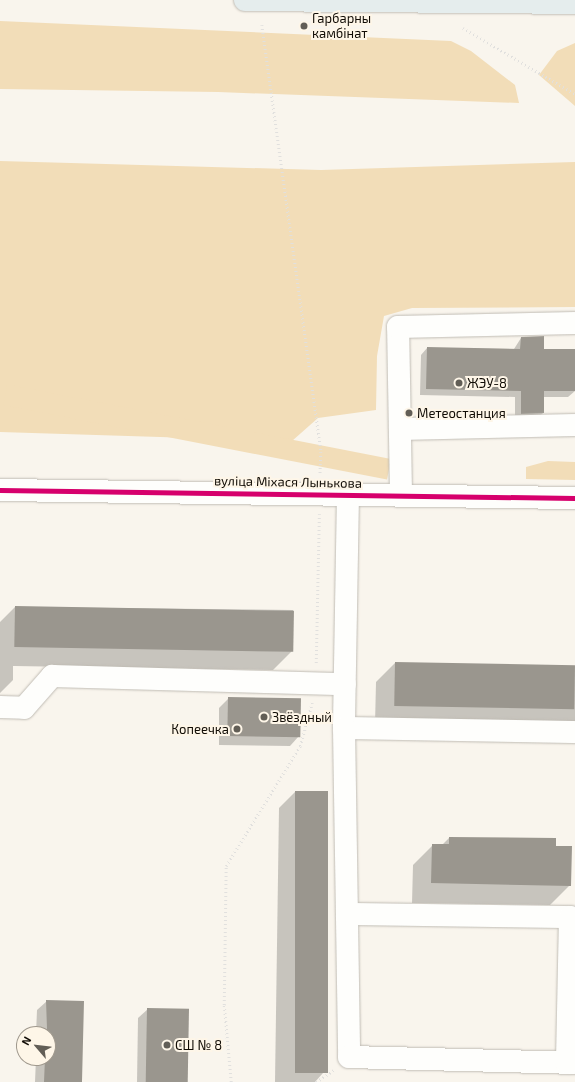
<!DOCTYPE html>
<html>
<head>
<meta charset="utf-8">
<style>
	body { margin:0 }
	#map { position:relative; width:575px; height:1082px; overflow:hidden; background:#f9f5ed; font-family:"Exo 2",sans-serif }
	div>[style] { position:absolute }
	[style*='--x'] { left:calc(var(--x)*1px); top:calc(var(--y)*1px); width:calc(var(--w)*1px); rotate:calc(var(--a)*1deg) }
	.green>* { inset:0; background:#f2ddb8; transform-origin:0 0 }
	.shadow>* { inset:0; background:#0003 }
	.building>* { inset:0; background:#9a968e; transform-origin:0 0 }
	.path>* { height:2.5px; margin-top:-1.25px; transform-origin:0; background:repeating-linear-gradient(90deg,#e1e0de 0 1px,transparent 0 4px) }
	.roads { filter:drop-shadow(0 0 1px #c0bcb4) drop-shadow(0 0 1px #c0bcb4) }
	.minor>* { height:22px; margin:-11px; padding:0 11px; transform-origin:11px; border-radius:11px; background:#fefefc }
	.major>* { height:22px; margin:-11px; padding:0 11px; transform-origin:11px; border-radius:11px; background:#e5eded }
	.cycleway>* { height:5px; margin:-2.5px; padding:0 2.5px; transform-origin:2.5px; border-radius:2.5px; background:#d6006c }
	.dots>* { width:11px; height:11px; translate:-50% -50%; box-sizing:border-box; border:2px solid #fef6e8; border-radius:50% }
	span { translate:-50% -50%; white-space:nowrap; text-align:center; line-height:1.15; -webkit-text-stroke:4px #fef6e8; paint-order:stroke }
	.poi-label { font-size:13px; color:#110c05 }
	.left { translate:0 -50%; text-align:left }
	.right { translate:-100% -50%; text-align:right }
	.street-label { font-size:13px; color:#110c05 }
	.north { position:absolute; left:16px; top:1026px; width:40px; height:40px; box-sizing:border-box; background:#fef6e8; border:1px solid #9f988d; border-radius:50%; rotate:298deg; font-size:11px; font-weight:700; line-height:16px; text-align:center; color:#110c05 }
	.north::after { content:''; display:block; margin:auto; width:14px; height:18px; background:#625e56; clip-path:polygon(50% 0,100% 100%,50% 72%,0 100%) }
</style>
</head>
<body>
<div id="map">
	<div class="green">
		<i style="clip-path:polygon(0 21px,451px 41px,471px 51px,515px 85px,519px 103px,218px 92px,0 89px)"></i>
		<i style="clip-path:polygon(575px 43px,575px 106px,539px 75px,557px 51px)"></i>
		<i style="clip-path:polygon(0 161px,321px 170px,575px 162px,575px 307px,412px 308px,384px 316px,377px 356px,376px 410px,318px 418px,292px 441px,0 432px)"></i>
		<i style="left:391px;top:459px;width:21px;height:391px;rotate:101deg"></i>
		<i style="clip-path:polygon(548px 461px,575px 462px,575px 480px,526px 479px,526px 467px)"></i>
	</div>
	<div class="shadow">
		<i style="clip-path:polygon(521px 338px,543px 350px,575px 350px,575px 391px,568px 397px,543px 397px,543px 413px,537px 419px,515px 420px,515px 397px,420px 395px,421px 355px,427px 348px,514px 349px)"></i>
		<i style="clip-path:polygon(15px 607px,293px 610px,293px 650px,273px 670px,13px 666px,13px 680px,0 693px,0 622px)"></i>
		<i style="clip-path:polygon(395px 663px,575px 666px,575px 729px,375px 725px,376px 682px)"></i>
		<i style="clip-path:polygon(229px 698px,299px 736px,290px 746px,219px 745px,219px 708px)"></i>
		<i style="clip-path:polygon(295px 792px,327px 792px,323px 1073px,315px 1082px,275px 1082px,279px 808px)"></i>
		<i style="clip-path:polygon(449px 838px,555px 847px,570px 885px,550px 905px,412px 903px,413px 865px,433px 845px,442px 845px)"></i>
		<i style="clip-path:polygon(47px 1001px,81px 1082px,35px 1082px,36px 1058px,48px 1058px,48px 1034px,36px 1034px,37px 1010px)"></i>
		<i style="clip-path:polygon(148px 1009px,186px 1082px,137px 1082px,138px 1018px)"></i>
	</div>
	<div class="building">
		<i style="clip-path:polygon(544px 336px,544px 349px,575px 349px,575px 391px,544px 391px,544px 413px,521px 414px,521px 391px,426px 389px,427px 347px,520px 349px,521px 337px)"></i>
		<i style="left:15px;top:606px;width:279px;height:41px;rotate:1deg"></i>
		<i style="left:395px;top:662px;width:180px;height:44px;rotate:1deg"></i>
		<i style="left:228px;top:697px;width:73px;height:39px;rotate:1deg"></i>
		<i style="left:295px;top:791px;width:33px;height:282px"></i>
		<i style="clip-path:polygon(449px 837px,556px 838px,556px 846px,572px 846px,571px 886px,431px 883px,432px 844px,449px 844px)"></i>
		<i style="clip-path:polygon(46px 1000px,84px 1001px,82px 1082px,44px 1082px,45px 1058px,48px 1058px)"></i>
		<i style="left:147px;top:1008px;width:42px;height:74px;rotate:1deg"></i>
	</div>
	<div class="path">
		<i style="--x:262;--y:25;--w:431;--a:82.1"></i>
		<i style="--x:321;--y:452;--w:23;--a:92"></i>
		<i style="--x:463;--y:28;--w:130;--a:30.5"></i>
		<i style="--x:316;--y:663;--w:149;--a:-88.8"></i>
		<i style="--x:231;--y:1082;--w:77;--a:-95.2"></i>
		<i style="--x:224;--y:1005;--w:139;--a:-89.2"></i>
		<i style="--x:226;--y:866;--w:141;--a:-58.3"></i>
		<i style="--x:300;--y:746;--w:45;--a:-74.4"></i>
		<i style="--x:316;--y:1082;--w:22;--a:-34"></i>
	</div>
	<div class="roads">
		<div class="minor">
			<i style="--x:400;--y:429;--w:175;--a:-1.3"></i>
			<i style="--x:0;--y:490;--w:575;--a:0.8"></i>
			<i style="--x:348;--y:494;--w:234;--a:91"></i>
			<i style="--x:344;--y:728;--w:231;--a:1"></i>
			<i style="--x:401;--y:494;--w:167;--a:-91"></i>
			<i style="--x:398;--y:327;--w:177;--a:-1.3"></i>
			<i style="--x:0;--y:707;--w:24;--a:2"></i>
			<i style="--x:24;--y:708;--w:43;--a:-48.8"></i>
			<i style="--x:52;--y:676;--w:293;--a:1.6"></i>
			<i style="--x:344;--y:728;--w:329;--a:89.1"></i>
			<i style="--x:349;--y:1057;--w:226;--a:1.5"></i>
			<i style="--x:347;--y:914;--w:223;--a:0.8"></i>
			<i style="--x:570;--y:917;--w:146;--a:91.2"></i>
		</div>
		<div class="major">
			<i style="--x:245;--y:0;--w:330;--a:0.5"></i>
		</div>
	</div>
	<div class="cycleway">
		<i style="--x:0;--y:490;--w:575;--a:0.8"></i>
	</div>
	<div class="dots">
		<i style="left:304px;top:26px;background:#625e56"></i>
		<i style="left:459px;top:383px;background:#625e56"></i>
		<i style="left:409px;top:413px;background:#625e56"></i>
		<i style="left:264px;top:717px;background:#625e56"></i>
		<i style="left:237px;top:729px;background:#625e56"></i>
		<i style="left:167px;top:1045px;background:#625e56"></i>
	</div>
	<div class="poi-label">
		<span class="left" style="left:312px;top:26px">Гарбарны<br>камбінат</span>
		<span class="left" style="left:467px;top:383px">ЖЭУ-8</span>
		<span class="left" style="left:417px;top:413px">Метеостанция</span>
		<span class="left" style="left:272px;top:717px">Звёздный</span>
		<span class="right" style="left:229px;top:729px">Копеечка</span>
		<span class="left" style="left:175px;top:1045px">СШ № 8</span>
	</div>
	<div class="street-label">
		<span style="left:288px;top:482px;rotate:1deg">вуліца Міхася Лынькова</span>
	</div>
	<div class="north">N</div>
</div>
</body>
</html>
